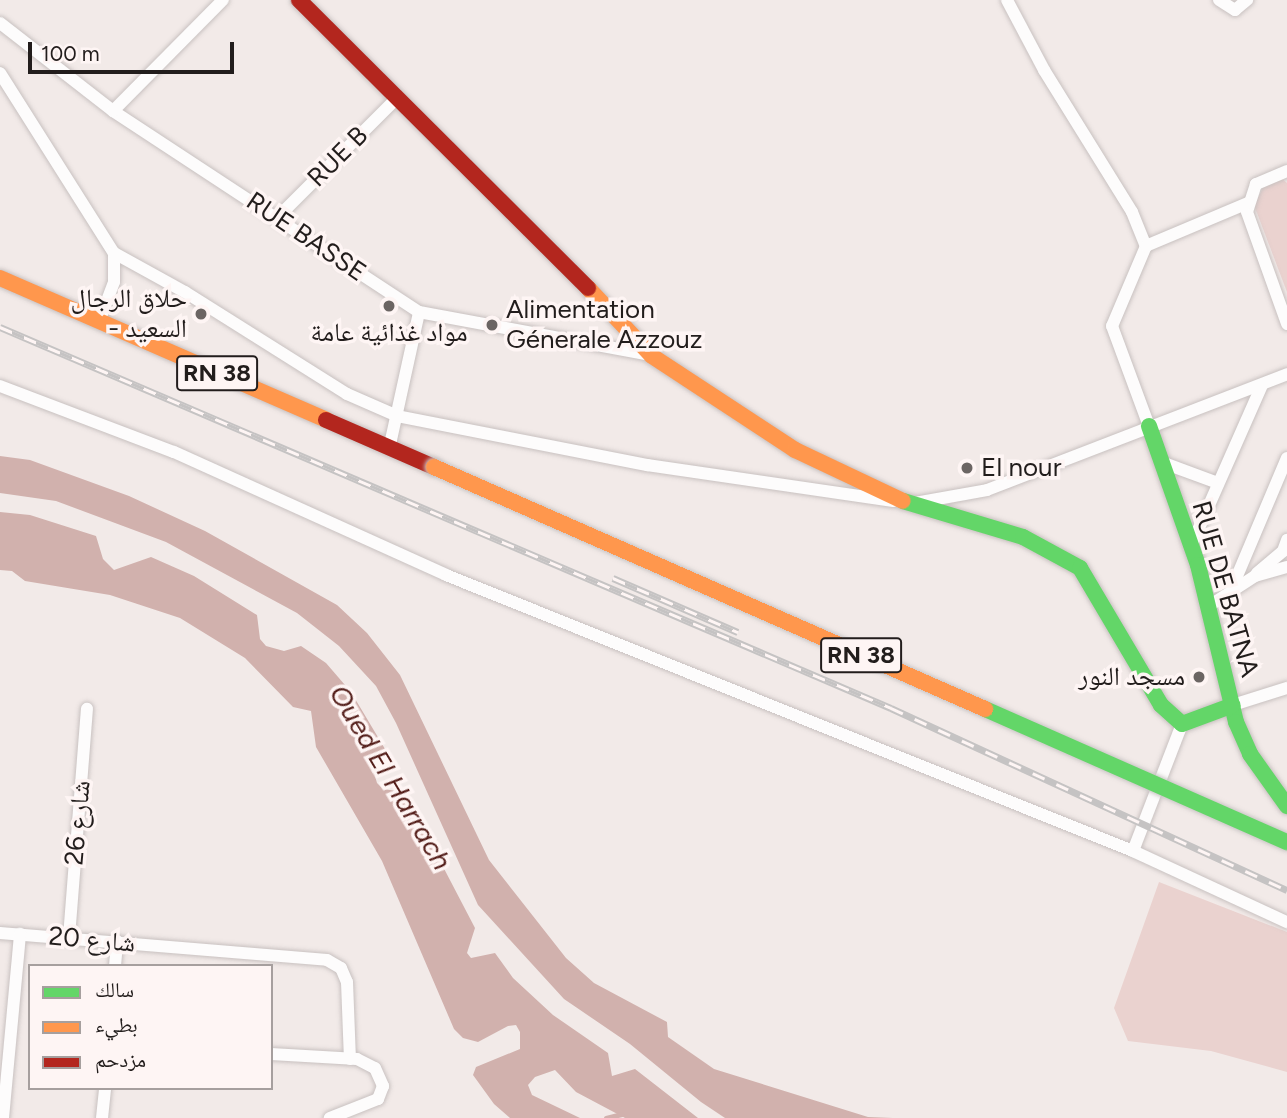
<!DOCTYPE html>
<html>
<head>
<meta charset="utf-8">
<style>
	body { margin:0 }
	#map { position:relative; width:1287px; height:1118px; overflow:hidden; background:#f2eae8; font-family:Figtree,"Noto Naskh Arabic",sans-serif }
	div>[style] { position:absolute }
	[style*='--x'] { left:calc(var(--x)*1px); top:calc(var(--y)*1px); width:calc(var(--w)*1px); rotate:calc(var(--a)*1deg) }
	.green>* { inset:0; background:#ead2cf }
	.water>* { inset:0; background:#d1b1ad }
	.stream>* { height:4.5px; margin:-2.25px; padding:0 2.25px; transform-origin:2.25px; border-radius:2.25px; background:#d1b1ad }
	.roads { filter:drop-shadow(0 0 2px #c8c1c0) drop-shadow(0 0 2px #c8c1c0) }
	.street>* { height:12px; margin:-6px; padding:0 6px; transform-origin:6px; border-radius:6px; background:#fdfcfc }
	.fast>* { height:16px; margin:-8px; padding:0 8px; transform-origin:8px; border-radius:8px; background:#63d668 }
	.slow>* { height:16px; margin:-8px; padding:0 8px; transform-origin:8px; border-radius:8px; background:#ff974d }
	.jam>* { height:16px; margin:-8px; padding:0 8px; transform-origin:8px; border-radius:8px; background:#b3261e }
	.rail>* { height:7px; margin-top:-3.5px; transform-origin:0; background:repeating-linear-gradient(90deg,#fef5f4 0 13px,#c5c3c3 0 26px); box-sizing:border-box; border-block:2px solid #c5c3c3 }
	.bridges { filter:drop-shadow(0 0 2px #cac6c5) drop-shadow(0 0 2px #cac6c5) }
	.fast-bridge>* { height:16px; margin:-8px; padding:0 8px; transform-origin:8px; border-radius:8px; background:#63d668 }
	.slow-bridge>* { height:16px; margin:-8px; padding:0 8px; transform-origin:8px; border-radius:8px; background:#ff974d }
	.dots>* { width:19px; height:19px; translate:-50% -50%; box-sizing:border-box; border:4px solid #fef5f4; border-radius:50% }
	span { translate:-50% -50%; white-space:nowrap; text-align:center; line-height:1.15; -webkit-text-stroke:7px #fef5f4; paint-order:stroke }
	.shield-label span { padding:2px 5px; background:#fef5f4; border:2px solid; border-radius:5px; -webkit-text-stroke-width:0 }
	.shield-label { font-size:24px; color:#221d1c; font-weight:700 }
	.street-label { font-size:26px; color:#221d1c }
	.poi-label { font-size:26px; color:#221d1c }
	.right { translate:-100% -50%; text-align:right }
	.left { translate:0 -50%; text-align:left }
	.water-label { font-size:28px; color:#541e1a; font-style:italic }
	.legend { position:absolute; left:28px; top:964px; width:245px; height:126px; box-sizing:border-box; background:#fef5f4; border:2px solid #a69f9e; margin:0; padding:9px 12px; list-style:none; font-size:21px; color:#221d1c }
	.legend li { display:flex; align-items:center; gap:14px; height:35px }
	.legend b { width:35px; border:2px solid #a69f9e }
	.scale { position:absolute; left:28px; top:42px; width:206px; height:32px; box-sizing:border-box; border:4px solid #221d1c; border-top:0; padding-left:9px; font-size:21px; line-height:24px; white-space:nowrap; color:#221d1c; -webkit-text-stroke:5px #fef5f4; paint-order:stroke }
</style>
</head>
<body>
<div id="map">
	<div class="green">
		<i style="clip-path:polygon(1281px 178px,1287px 183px,1287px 292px,1254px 205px,1263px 188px)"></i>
		<i style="clip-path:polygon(1159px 882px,1287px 932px,1287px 1072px,1211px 1051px,1128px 1041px,1114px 1008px)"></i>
	</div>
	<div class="water">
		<i style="clip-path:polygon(0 456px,30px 460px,129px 496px,205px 531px,337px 605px,367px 633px,400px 675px,489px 860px,566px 958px,594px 983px,667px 1022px,668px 1037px,714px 1069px,868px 1117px,893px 1118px,725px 1118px,701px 1102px,630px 1044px,564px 999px,478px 905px,396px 723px,376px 686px,339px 646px,297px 613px,166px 542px,56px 501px,0 493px)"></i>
		<i style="clip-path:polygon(0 512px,30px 515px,96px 536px,103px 559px,114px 570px,151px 557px,194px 576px,257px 615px,260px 639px,266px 646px,284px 651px,301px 646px,326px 663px,351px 692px,385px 749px,388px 758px,375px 776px,377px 783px,383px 789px,404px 792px,475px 928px,467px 953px,471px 958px,495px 953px,513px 978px,553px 1015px,608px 1053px,612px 1076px,635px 1069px,698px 1118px,625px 1118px,576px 1092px,555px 1070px,535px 1077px,528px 1085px,532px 1095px,580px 1118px,510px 1118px,494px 1104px,473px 1075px,476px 1067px,520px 1049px,520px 1032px,516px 1025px,508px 1026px,478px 1042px,463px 1038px,454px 1029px,382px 861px,316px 747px,311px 711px,293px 707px,245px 658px,180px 618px,110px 595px,25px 581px,12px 571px,0 570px)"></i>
	</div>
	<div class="stream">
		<i style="--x:606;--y:1118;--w:16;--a:-14"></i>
	</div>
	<div class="roads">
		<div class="street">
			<i style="--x:1007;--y:0;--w:79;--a:62.1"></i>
			<i style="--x:1044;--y:70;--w:167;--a:58.2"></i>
			<i style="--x:1132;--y:212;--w:37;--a:68"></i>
			<i style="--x:1146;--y:246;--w:87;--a:113"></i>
			<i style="--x:1112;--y:326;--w:107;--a:69.7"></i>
			<i style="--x:1219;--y:0;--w:19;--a:32"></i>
			<i style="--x:1235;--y:10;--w:16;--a:-40"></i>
			<i style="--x:0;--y:23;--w:143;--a:37.9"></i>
			<i style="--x:113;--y:111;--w:366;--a:33.3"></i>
			<i style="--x:419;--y:312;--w:236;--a:10.5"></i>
			<i style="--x:0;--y:73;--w:213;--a:57.7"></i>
			<i style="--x:114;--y:253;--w:29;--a:90"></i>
			<i style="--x:114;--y:282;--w:43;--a:110.6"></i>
			<i style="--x:113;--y:111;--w:156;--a:-45.3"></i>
			<i style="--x:1287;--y:171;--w:34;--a:157"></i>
			<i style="--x:1256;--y:184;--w:29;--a:108"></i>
			<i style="--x:1247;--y:212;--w:119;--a:70.3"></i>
			<i style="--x:278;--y:217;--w:170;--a:-45"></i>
			<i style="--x:1146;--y:246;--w:111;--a:-22.9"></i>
			<i style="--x:114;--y:253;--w:81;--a:28.8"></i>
			<i style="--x:185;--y:292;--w:191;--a:32.2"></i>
			<i style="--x:347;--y:394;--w:55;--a:23.7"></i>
			<i style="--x:397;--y:416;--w:255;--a:11.1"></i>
			<i style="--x:647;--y:465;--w:249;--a:8.3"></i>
			<i style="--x:0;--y:386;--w:186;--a:20.8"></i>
			<i style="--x:174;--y:452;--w:299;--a:24.3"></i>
			<i style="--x:446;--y:575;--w:740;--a:21.89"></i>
			<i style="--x:1133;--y:851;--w:170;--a:24.8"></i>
			<i style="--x:389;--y:449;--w:140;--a:-77.6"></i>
			<i style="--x:1161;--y:462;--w:61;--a:20.2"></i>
			<i style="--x:915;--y:503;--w:73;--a:-10.2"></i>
			<i style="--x:987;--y:490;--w:322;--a:-21.1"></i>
			<i style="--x:1191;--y:546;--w:176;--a:-66.2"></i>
			<i style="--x:1257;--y:573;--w:34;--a:-40"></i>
			<i style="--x:1283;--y:551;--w:12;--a:-70"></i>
			<i style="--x:1232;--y:588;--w:141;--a:-67.1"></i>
			<i style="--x:1209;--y:606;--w:55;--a:-33.1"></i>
			<i style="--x:1255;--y:576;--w:33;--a:-16"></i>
			<i style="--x:1233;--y:705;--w:57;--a:-17.5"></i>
			<i style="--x:1133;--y:851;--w:136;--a:-68.9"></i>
			<i style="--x:0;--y:933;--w:328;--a:4.7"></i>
			<i style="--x:327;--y:960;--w:16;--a:30"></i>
			<i style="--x:341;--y:968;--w:15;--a:67"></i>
			<i style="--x:347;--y:982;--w:77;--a:87.8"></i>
			<i style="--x:69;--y:937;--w:229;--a:-85.5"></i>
			<i style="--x:115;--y:966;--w:25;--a:-85"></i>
			<i style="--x:271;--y:1054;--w:86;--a:3.3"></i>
			<i style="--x:357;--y:1059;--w:20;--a:27"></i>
			<i style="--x:375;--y:1068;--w:20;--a:66"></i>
			<i style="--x:383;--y:1086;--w:14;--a:111"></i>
			<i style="--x:378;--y:1099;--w:52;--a:158.4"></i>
			<i style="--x:3;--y:1118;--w:185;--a:-84.7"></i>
			<i style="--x:102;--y:1118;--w:30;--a:-84"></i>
		</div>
		<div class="fast">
			<i style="--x:1149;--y:426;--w:147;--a:70.6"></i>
			<i style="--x:1198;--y:565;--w:162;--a:76.4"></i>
			<i style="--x:1236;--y:722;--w:35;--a:66"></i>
			<i style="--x:1250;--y:754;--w:64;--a:54.6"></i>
			<i style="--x:903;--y:501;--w:125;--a:16.7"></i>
			<i style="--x:1023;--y:537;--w:65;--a:28.5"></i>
			<i style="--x:1080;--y:568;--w:159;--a:59.4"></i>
			<i style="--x:1161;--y:705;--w:28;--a:42"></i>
			<i style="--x:1182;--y:724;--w:54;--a:-20.4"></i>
		</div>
		<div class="slow">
			<i style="--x:0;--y:278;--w:356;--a:23.5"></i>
			<i style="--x:588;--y:288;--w:93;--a:46.7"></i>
			<i style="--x:652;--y:356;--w:171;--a:33.3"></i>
			<i style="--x:795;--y:450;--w:119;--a:25.3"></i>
		</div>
		<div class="jam">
			<i style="--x:299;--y:0;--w:408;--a:44.9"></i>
			<i style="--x:326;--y:420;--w:118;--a:23.5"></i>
		</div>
	</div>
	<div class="rail">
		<i style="--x:0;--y:327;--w:969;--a:23.15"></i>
		<i style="--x:891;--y:708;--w:436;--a:24.7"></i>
		<i style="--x:613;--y:578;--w:136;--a:23.4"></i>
	</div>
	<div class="bridges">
		<div class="fast-bridge">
			<i style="--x:985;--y:709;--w:330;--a:23.8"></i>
		</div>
		<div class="slow-bridge">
			<i style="--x:434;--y:467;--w:602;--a:23.71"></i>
		</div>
	</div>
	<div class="dots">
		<i style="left:389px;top:306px;background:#6b6563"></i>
		<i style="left:201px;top:314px;background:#6b6563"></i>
		<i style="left:492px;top:325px;background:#6b6563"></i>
		<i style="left:967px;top:468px;background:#6b6563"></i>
		<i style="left:1199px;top:677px;background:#6b6563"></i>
	</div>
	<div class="shield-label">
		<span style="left:217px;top:373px">RN 38</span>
		<span style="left:861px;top:655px">RN 38</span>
	</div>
	<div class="street-label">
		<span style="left:338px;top:157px;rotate:-45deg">RUE B</span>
		<span style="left:306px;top:237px;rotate:34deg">RUE BASSE</span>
		<span style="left:1225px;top:589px;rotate:74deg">RUE DE BATNA</span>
		<span style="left:78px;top:823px;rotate:-85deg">شارع 26</span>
		<span style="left:92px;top:940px;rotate:5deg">شارع 20</span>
	</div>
	<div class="poi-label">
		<span class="right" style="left:187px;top:314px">حلاق الرجال<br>- السعيد</span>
		<span class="left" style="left:506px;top:325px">Alimentation<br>Génerale Azzouz</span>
		<span style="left:389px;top:333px">مواد غذائية عامة</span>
		<span class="left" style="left:981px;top:468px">El nour</span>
		<span class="right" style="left:1185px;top:677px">مسجد النور</span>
	</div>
	<div class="water-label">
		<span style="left:391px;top:777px;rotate:59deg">Oued El Harrach</span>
	</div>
	<ul class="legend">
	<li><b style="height:9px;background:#63d668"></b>سالك</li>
	<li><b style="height:9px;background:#ff974d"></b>بطيء</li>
	<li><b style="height:9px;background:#b3261e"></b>مزدحم</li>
	</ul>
	<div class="scale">100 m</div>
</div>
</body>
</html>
